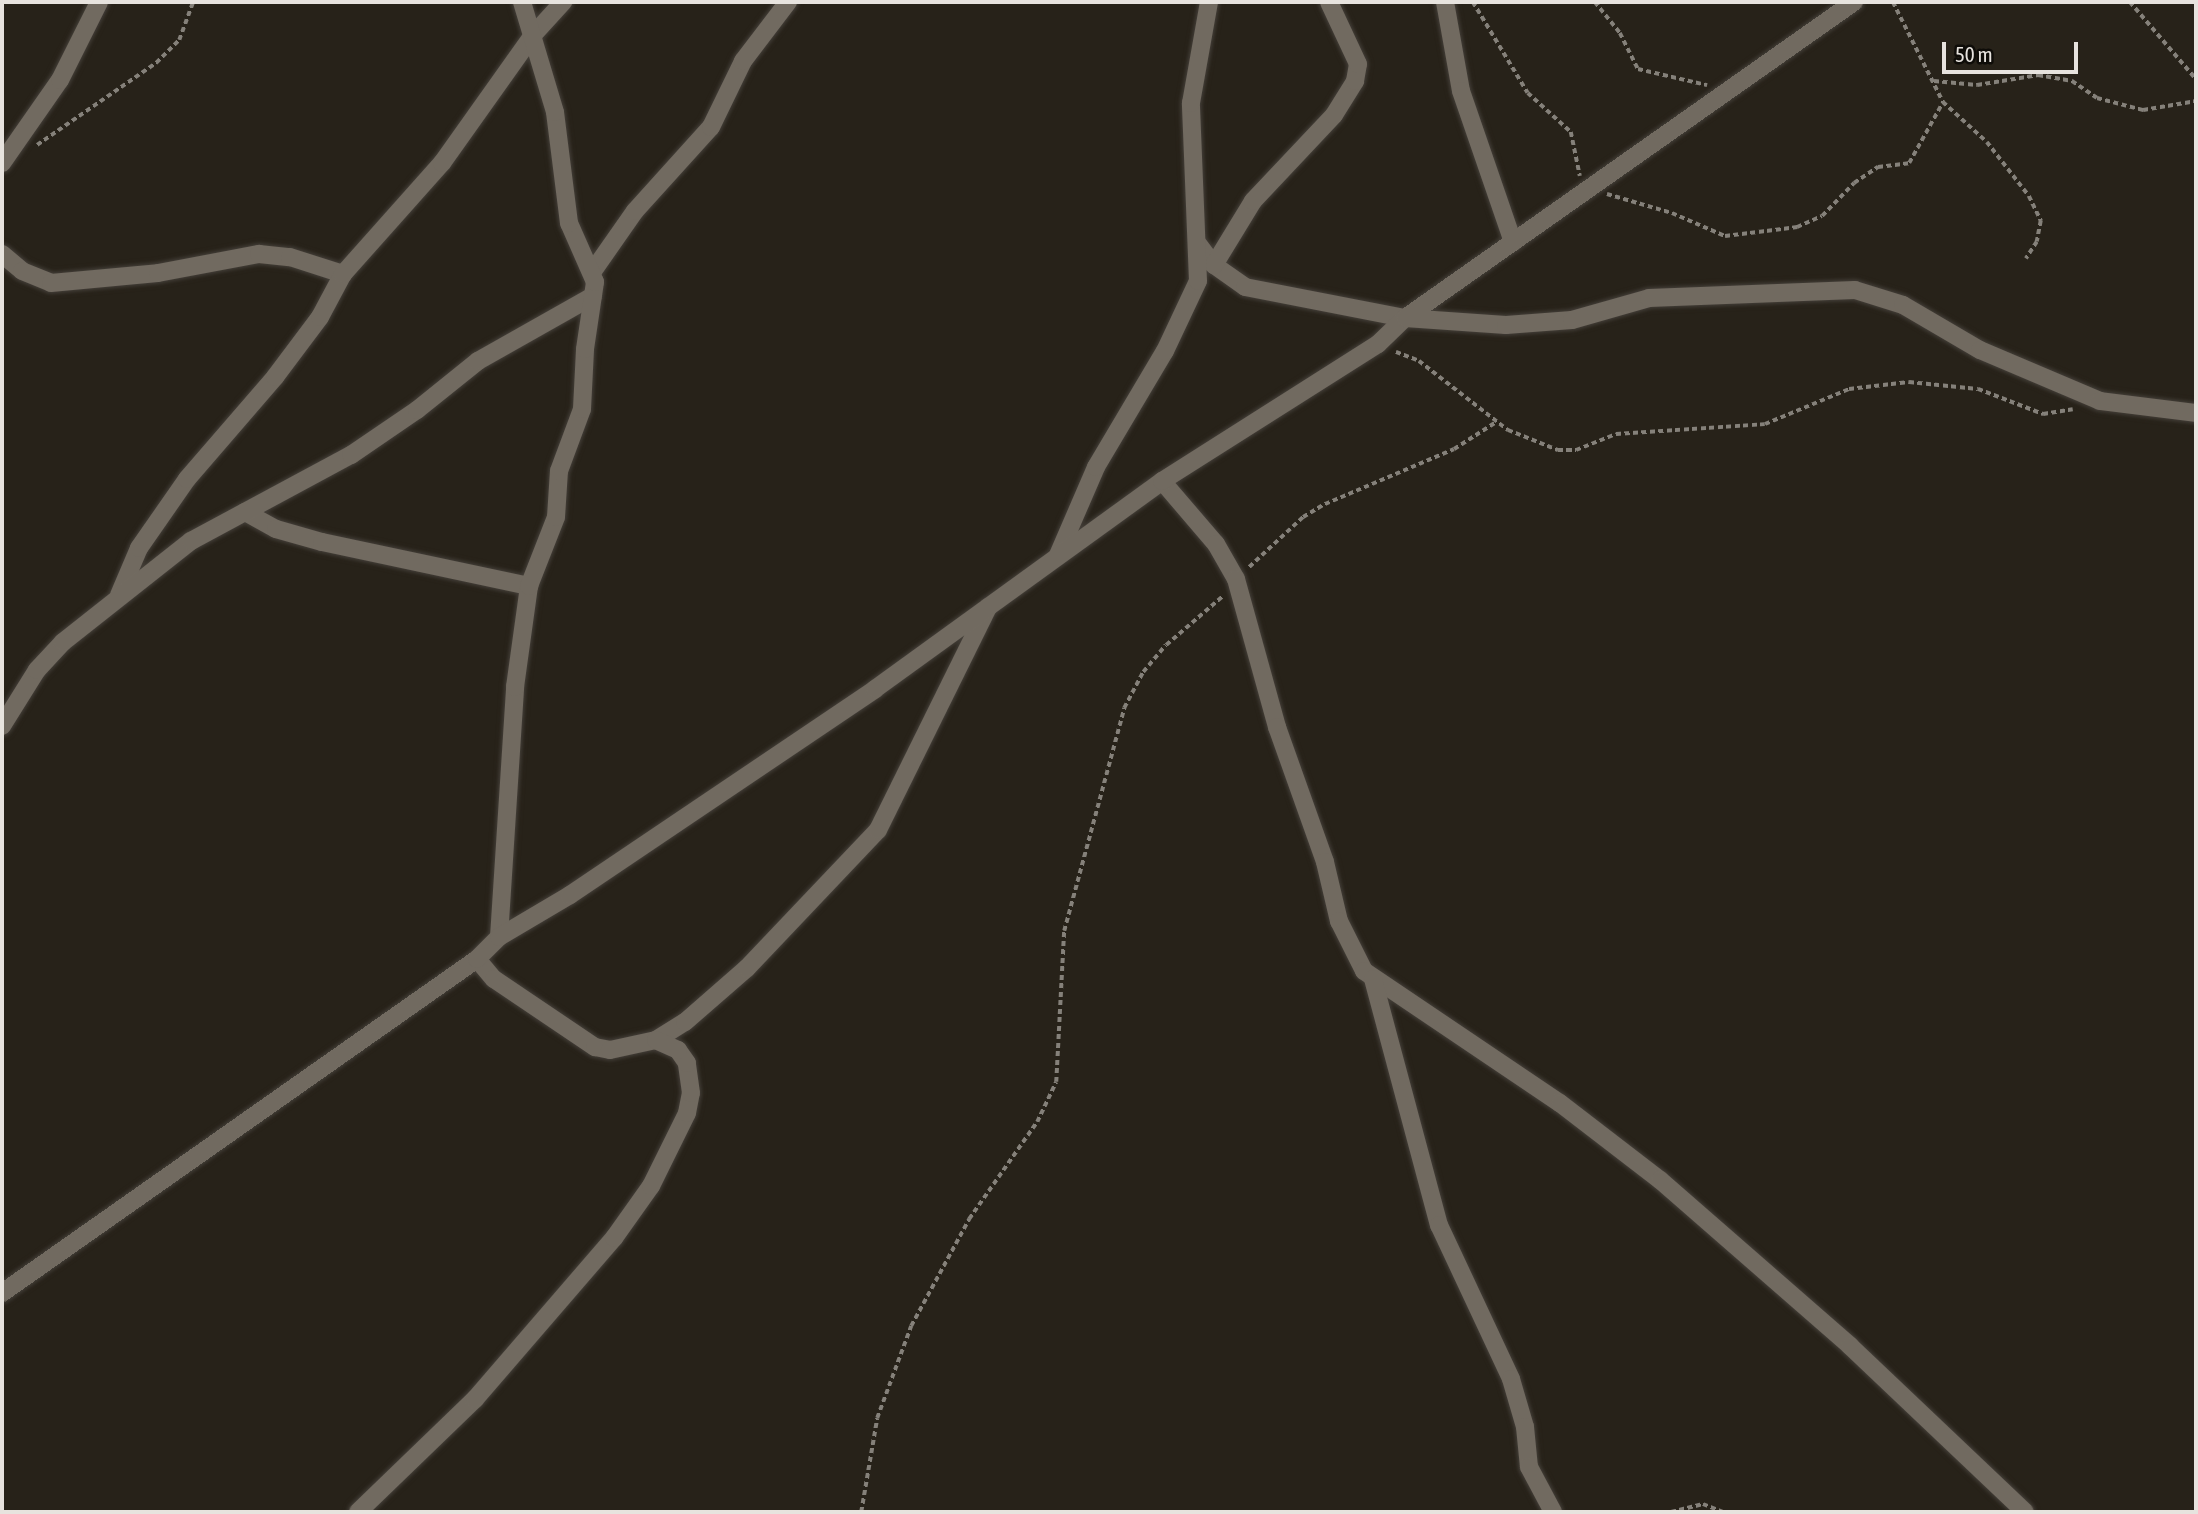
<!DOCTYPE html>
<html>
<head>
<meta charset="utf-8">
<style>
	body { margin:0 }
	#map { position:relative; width:2198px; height:1514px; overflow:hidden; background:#272219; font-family:"Asap Condensed",sans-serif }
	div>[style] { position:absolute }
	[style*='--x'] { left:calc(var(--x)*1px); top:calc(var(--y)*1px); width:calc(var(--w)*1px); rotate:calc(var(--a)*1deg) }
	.path>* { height:3.5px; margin-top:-1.75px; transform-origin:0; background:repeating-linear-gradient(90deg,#85817a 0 5px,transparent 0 8.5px) }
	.roads { filter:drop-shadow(0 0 2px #443f39) drop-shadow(0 0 2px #443f39) }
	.minor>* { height:18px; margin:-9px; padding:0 9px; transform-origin:9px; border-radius:9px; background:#716a60 }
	span { translate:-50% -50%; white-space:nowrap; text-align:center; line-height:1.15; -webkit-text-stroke:5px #0e0c08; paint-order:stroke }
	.frame { position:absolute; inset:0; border:4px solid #e7e3de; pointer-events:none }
	.scale { position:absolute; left:1942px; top:42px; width:136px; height:32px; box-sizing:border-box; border:4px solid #e7e3de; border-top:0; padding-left:9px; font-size:21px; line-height:24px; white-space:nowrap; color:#e7e3de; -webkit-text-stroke:5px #0e0c08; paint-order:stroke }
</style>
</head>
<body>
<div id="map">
	<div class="path">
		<i style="--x:1473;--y:2;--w:106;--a:58.9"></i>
		<i style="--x:1528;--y:93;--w:58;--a:42.2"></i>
		<i style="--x:1571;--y:132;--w:45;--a:78.4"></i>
		<i style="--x:1595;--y:2;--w:40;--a:51"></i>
		<i style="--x:1620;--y:33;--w:40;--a:63.4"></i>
		<i style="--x:1638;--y:69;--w:71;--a:13.1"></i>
		<i style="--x:1893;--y:2;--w:112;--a:63.4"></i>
		<i style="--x:1943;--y:102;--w:59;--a:42.3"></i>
		<i style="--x:1987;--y:142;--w:68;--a:52.1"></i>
		<i style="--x:2029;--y:196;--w:28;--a:64"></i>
		<i style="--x:2041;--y:221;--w:21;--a:101"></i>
		<i style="--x:2037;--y:242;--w:20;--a:123"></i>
		<i style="--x:2130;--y:2;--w:101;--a:49.4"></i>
		<i style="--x:1934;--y:81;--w:43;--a:5.3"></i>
		<i style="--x:1977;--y:85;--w:62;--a:-9.3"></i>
		<i style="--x:2038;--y:75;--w:35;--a:10"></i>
		<i style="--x:2072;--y:81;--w:30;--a:34"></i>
		<i style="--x:2097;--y:98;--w:48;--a:14.6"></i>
		<i style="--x:2143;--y:110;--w:54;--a:-9.6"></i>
		<i style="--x:37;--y:145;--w:145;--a:-34.6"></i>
		<i style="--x:156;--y:63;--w:33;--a:-45"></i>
		<i style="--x:179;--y:40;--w:40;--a:-69.8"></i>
		<i style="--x:1607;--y:194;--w:68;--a:16.3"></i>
		<i style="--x:1672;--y:213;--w:58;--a:23.5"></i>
		<i style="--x:1725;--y:236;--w:73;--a:-7.1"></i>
		<i style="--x:1797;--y:227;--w:27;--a:-24"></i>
		<i style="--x:1822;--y:216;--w:46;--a:-45.9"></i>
		<i style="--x:1854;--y:183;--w:29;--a:-34"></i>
		<i style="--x:1878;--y:167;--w:31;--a:-7"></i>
		<i style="--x:1909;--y:163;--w:70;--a:-60.9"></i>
		<i style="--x:1396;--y:352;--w:25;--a:21"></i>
		<i style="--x:1419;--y:361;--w:113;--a:37.8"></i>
		<i style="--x:1508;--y:430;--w:54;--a:21.8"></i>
		<i style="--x:1558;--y:450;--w:18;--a:0"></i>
		<i style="--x:1576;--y:450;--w:43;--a:-21.8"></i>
		<i style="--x:1616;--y:434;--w:149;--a:-3.8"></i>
		<i style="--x:1765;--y:424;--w:91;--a:-22.6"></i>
		<i style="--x:1849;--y:389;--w:60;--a:-6.7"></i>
		<i style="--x:1909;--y:382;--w:69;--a:5.8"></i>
		<i style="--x:1978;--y:389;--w:70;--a:21"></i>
		<i style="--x:2043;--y:414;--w:30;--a:-9"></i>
		<i style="--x:1249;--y:567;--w:74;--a:-42.8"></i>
		<i style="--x:1303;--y:517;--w:26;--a:-31"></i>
		<i style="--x:1325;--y:504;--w:140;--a:-23.1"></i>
		<i style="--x:1454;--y:449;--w:50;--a:-32.7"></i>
		<i style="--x:861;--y:1512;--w:95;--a:-80.3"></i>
		<i style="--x:877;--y:1418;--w:98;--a:-69.7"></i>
		<i style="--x:911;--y:1326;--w:122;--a:-61.5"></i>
		<i style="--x:969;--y:1219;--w:118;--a:-55"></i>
		<i style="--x:1037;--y:1122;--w:44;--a:-64.6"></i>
		<i style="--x:1056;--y:1082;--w:151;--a:-87"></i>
		<i style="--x:1064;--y:931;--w:231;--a:-74.9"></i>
		<i style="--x:1124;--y:708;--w:41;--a:-62.2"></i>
		<i style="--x:1143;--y:672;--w:35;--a:-50"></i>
		<i style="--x:1166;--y:645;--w:75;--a:-40.7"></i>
		<i style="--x:1671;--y:1512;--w:33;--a:-14"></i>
		<i style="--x:1703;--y:1504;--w:22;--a:22"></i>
	</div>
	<div class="roads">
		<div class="minor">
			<i style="--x:1445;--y:2;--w:90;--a:79.8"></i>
			<i style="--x:1461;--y:91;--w:160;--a:71"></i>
			<i style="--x:2;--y:163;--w:101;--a:-55.1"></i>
			<i style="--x:60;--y:80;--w:87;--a:-63.4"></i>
			<i style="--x:1198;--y:244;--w:26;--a:53"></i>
			<i style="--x:1214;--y:265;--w:38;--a:35"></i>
			<i style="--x:1245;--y:287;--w:163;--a:11"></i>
			<i style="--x:1405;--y:318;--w:101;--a:4"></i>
			<i style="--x:1506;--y:325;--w:66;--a:-4.3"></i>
			<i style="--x:1572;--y:320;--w:80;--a:-15.9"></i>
			<i style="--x:1649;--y:298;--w:206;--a:-2.2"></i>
			<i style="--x:1855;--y:290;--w:50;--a:17.4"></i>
			<i style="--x:1903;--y:305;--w:89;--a:30.3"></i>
			<i style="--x:1980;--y:350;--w:130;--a:23"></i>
			<i style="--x:2100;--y:401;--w:97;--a:7.1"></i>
			<i style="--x:2;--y:254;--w:26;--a:40"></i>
			<i style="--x:22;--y:271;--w:31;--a:22"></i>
			<i style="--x:51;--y:283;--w:107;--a:-5.3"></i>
			<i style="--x:158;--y:273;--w:103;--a:-10.7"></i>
			<i style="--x:259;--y:254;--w:31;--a:6"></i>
			<i style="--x:290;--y:257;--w:56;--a:17.8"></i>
			<i style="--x:1214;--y:265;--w:75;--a:-58.6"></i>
			<i style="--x:1253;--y:201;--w:118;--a:-46.7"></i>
			<i style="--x:1334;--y:115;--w:40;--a:-58"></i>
			<i style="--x:1355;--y:81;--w:17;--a:-80"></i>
			<i style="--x:1358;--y:64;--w:68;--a:-115.1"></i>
			<i style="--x:593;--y:271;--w:73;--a:-55"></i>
			<i style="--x:635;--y:211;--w:113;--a:-47.9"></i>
			<i style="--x:711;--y:127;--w:73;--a:-64.1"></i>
			<i style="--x:743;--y:61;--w:74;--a:-52.7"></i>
			<i style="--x:1162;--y:481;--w:83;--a:49.4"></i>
			<i style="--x:1216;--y:544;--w:40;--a:60.3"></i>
			<i style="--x:1236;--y:579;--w:154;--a:74.5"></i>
			<i style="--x:1277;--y:727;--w:143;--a:70.4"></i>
			<i style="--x:1325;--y:862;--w:61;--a:76.7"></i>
			<i style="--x:1339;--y:921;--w:56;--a:63.4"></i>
			<i style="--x:1364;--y:971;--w:236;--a:34"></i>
			<i style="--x:1560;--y:1103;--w:126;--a:37.6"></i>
			<i style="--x:1660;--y:1180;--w:252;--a:41.1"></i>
			<i style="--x:1850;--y:1346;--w:241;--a:43.5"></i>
			<i style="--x:245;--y:512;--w:35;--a:29"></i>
			<i style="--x:276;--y:529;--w:48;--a:15.8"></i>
			<i style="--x:322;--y:542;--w:212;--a:12"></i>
			<i style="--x:1058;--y:555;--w:96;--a:-66.6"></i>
			<i style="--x:1096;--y:467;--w:135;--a:-59.3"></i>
			<i style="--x:1165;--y:351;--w:77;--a:-64.8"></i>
			<i style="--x:1198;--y:281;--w:178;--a:-92.3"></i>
			<i style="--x:1191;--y:103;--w:103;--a:-79.9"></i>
			<i style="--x:119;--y:595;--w:51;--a:-66.9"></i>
			<i style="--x:139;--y:548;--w:84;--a:-55.2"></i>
			<i style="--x:187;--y:479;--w:135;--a:-49.2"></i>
			<i style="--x:275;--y:377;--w:75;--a:-53.1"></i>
			<i style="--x:320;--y:317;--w:49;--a:-61.9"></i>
			<i style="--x:343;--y:274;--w:149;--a:-48.3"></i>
			<i style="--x:442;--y:163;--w:157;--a:-54.6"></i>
			<i style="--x:533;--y:35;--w:45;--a:-47.7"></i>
			<i style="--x:2;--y:726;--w:66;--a:-58"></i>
			<i style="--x:37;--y:670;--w:38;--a:-47"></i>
			<i style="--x:63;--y:642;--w:163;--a:-38.3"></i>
			<i style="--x:191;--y:541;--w:182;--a:-28.3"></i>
			<i style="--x:351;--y:455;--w:80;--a:-34.3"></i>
			<i style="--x:417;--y:410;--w:78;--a:-38.8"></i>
			<i style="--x:478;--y:361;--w:132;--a:-29.5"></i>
			<i style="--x:499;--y:937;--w:251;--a:-86.3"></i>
			<i style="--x:515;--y:687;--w:102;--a:-82.1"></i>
			<i style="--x:529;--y:586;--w:74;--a:-68.6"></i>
			<i style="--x:556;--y:517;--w:46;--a:-86.3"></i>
			<i style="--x:559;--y:471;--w:66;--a:-69.6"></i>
			<i style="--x:582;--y:409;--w:60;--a:-87.1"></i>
			<i style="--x:585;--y:349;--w:68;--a:-81.5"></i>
			<i style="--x:595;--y:282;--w:64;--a:-113.8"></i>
			<i style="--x:569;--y:223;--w:112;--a:-97.2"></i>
			<i style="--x:555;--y:112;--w:115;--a:-106.7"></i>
			<i style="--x:477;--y:959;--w:26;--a:50"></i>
			<i style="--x:494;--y:979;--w:122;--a:34"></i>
			<i style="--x:595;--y:1047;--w:15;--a:11"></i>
			<i style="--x:610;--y:1050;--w:47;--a:-12.3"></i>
			<i style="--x:656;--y:1040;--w:34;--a:-32"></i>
			<i style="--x:685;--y:1022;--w:82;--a:-41.1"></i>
			<i style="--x:747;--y:968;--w:190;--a:-46.5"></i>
			<i style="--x:878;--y:830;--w:249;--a:-63.7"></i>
			<i style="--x:1373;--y:979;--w:255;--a:75"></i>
			<i style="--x:1439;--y:1225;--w:170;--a:64.9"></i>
			<i style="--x:1511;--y:1379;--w:50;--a:73.7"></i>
			<i style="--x:1525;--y:1427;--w:40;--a:84.3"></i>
			<i style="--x:1529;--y:1467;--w:51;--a:61.9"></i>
			<i style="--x:2;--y:1293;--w:581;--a:-35.11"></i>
			<i style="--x:477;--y:959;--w:31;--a:-45"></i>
			<i style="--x:499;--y:937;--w:82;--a:-30.6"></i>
			<i style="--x:570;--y:895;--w:368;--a:-34"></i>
			<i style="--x:875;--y:689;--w:354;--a:-35.9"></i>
			<i style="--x:1162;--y:481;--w:256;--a:-32.4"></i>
			<i style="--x:1378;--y:344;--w:37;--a:-44"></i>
			<i style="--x:1405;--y:318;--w:549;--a:-35.14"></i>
			<i style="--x:358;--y:1512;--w:163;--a:-44"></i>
			<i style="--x:475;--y:1399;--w:213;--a:-49.2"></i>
			<i style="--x:614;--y:1238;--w:64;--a:-54.6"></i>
			<i style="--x:651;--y:1186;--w:81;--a:-63.7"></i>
			<i style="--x:687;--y:1113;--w:20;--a:-79"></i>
			<i style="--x:691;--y:1093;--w:30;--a:-98"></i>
			<i style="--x:687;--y:1063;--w:16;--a:-125"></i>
			<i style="--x:678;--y:1050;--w:24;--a:-156"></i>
		</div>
	</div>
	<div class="frame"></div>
	<div class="scale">50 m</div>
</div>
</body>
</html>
